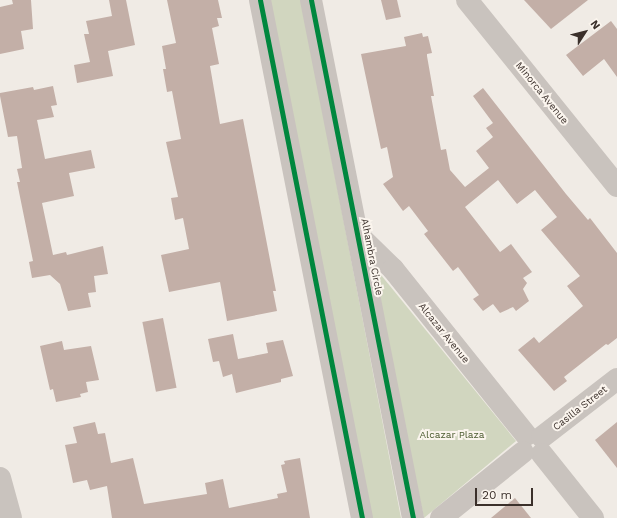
<!DOCTYPE html>
<html>
<head>
<meta charset="utf-8">
<style>
	body { margin:0 }
	#map { position:relative; width:617px; height:518px; overflow:hidden; background:#f0ebe5; font-family:"Work Sans",sans-serif }
	div>[style] { position:absolute }
	[style*='--x'] { left:calc(var(--x)*1px); top:calc(var(--y)*1px); width:calc(var(--w)*1px); rotate:calc(var(--a)*1deg) }
	.green>* { inset:0; background:#d1d6bf }
	.building>* { inset:0; background:#c3afa7; transform-origin:0 0 }
	.minor>* { height:22px; margin:-11px; padding:0 11px; transform-origin:11px; border-radius:11px; background:#c9c3be }
	.cycleway>* { height:5px; margin:-2.5px; padding:0 2.5px; transform-origin:2.5px; border-radius:2.5px; background:#00873e }
	span { translate:-50% -50%; white-space:nowrap; text-align:center; line-height:1.15; -webkit-text-stroke:4px #fbf5ee; paint-order:stroke }
	.street-label { font-size:10px; color:#3b302b }
	.park-label { font-size:10px; color:#4a5a2e }
	.north { position:absolute; left:565px; top:12px; width:40px; height:40px; -webkit-text-stroke:3px #fbf5ee; paint-order:stroke; rotate:54deg; font-size:11px; font-weight:700; line-height:16px; text-align:center; color:#3b302b }
	.north::after { content:''; display:block; margin:auto; width:14px; height:18px; background:#3b302b; clip-path:polygon(50% 0,100% 100%,50% 72%,0 100%) }
	.scale { position:absolute; left:475px; top:488px; width:58px; height:18px; box-sizing:border-box; border:2px solid #3b302b; border-top:0; padding-left:5px; font-size:12px; line-height:14px; white-space:nowrap; color:#3b302b; -webkit-text-stroke:3px #fbf5ee; paint-order:stroke }
</style>
</head>
<body>
<div id="map">
	<div class="green">
		<i style="clip-path:polygon(268px 0,301px 0,401px 518px,372px 518px)"></i>
		<i style="clip-path:polygon(368px 259px,516px 441px,424px 518px)"></i>
	</div>
	<div class="building">
		<i style="clip-path:polygon(12px 0,31px 0,33px 29px,21px 31px,24px 49px,0 54px,0 7px,13px 4px)"></i>
		<i style="clip-path:polygon(109px 0,126px 0,135px 45px,108px 51px,113px 76px,77px 83px,74px 65px,90px 62px,84px 34px,89px 34px,86px 21px,112px 16px)"></i>
		<i style="clip-path:polygon(167px 0,218px 0,222px 18px,217px 18px,219px 26px,212px 28px,219px 64px,210px 66px,220px 124px,243px 119px,276px 291px,273px 291px,277px 311px,227px 321px,220px 282px,169px 292px,161px 255px,189px 249px,183px 218px,175px 220px,171px 198px,178px 197px,166px 142px,181px 139px,172px 91px,167px 92px,163px 69px,166px 69px,162px 46px,176px 43px)"></i>
		<i style="clip-path:polygon(381px 0,397px 0,401px 17px,386px 20px)"></i>
		<i style="clip-path:polygon(524px 0,588px 0,551px 29px)"></i>
		<i style="clip-path:polygon(611px 21px,617px 29px,617px 77px,604px 59px,583px 76px,566px 55px)"></i>
		<i style="clip-path:polygon(422px 33px,423px 37px,428px 36px,432px 53px,427px 54px,427px 56px,434px 96px,431px 96px,441px 150px,446px 149px,450px 170px,465px 187px,489px 168px,476px 151px,493px 137px,486px 128px,493px 123px,473px 96px,483px 88px,566px 194px,588px 220px,590px 218px,617px 253px,617px 338px,608px 345px,606px 344px,564px 377px,567px 381px,554px 391px,518px 350px,534px 337px,539px 343px,583px 306px,567px 286px,580px 276px,541px 230px,557px 217px,535px 190px,517px 204px,498px 180px,465px 207px,500px 252px,511px 244px,532px 272px,523px 278px,527px 283px,523px 289px,529px 301px,516px 311px,513px 307px,500px 313px,493px 304px,483px 311px,473px 299px,479px 295px,458px 267px,453px 271px,424px 234px,428px 231px,409px 206px,403px 211px,383px 184px,393px 177px,387px 147px,381px 149px,361px 54px,406px 46px,404px 37px)"></i>
		<i style="clip-path:polygon(53px 86px,57px 105px,51px 106px,54px 117px,37px 120px,45px 159px,91px 150px,95px 168px,69px 173px,74px 196px,42px 203px,53px 255px,66px 252px,67px 255px,103px 246px,108px 274px,94px 276px,96px 292px,88px 293px,91px 307px,68px 311px,60px 284px,50px 275px,32px 278px,29px 262px,33px 261px,17px 182px,20px 182px,17px 169px,22px 168px,17px 136px,8px 137px,0 96px,0 93px,33px 87px,34px 90px)"></i>
		<i style="left:163px;top:318px;width:71px;height:21px;rotate:79deg"></i>
		<i style="clip-path:polygon(233px 334px,238px 359px,268px 353px,266px 343px,283px 340px,293px 376px,281px 379px,281px 382px,236px 393px,232px 374px,223px 377px,219px 361px,213px 362px,208px 339px)"></i>
		<i style="clip-path:polygon(62px 341px,64px 350px,91px 346px,99px 380px,86px 382px,88px 392px,80px 394px,81px 397px,56px 402px,53px 389px,50px 390px,40px 346px)"></i>
		<i style="clip-path:polygon(95px 422px,98px 434px,105px 433px,111px 463px,133px 458px,144px 504px,207px 494px,205px 483px,223px 479px,229px 508px,278px 498px,277px 494px,287px 492px,281px 465px,285px 464px,284px 461px,300px 458px,310px 518px,112px 518px,107px 486px,90px 490px,87px 480px,73px 483px,65px 445px,77px 443px,73px 427px)"></i>
		<i style="clip-path:polygon(617px 422px,617px 468px,595px 440px)"></i>
		<i style="clip-path:polygon(515px 498px,531px 518px,491px 518px)"></i>
	</div>
	<div class="minor">
		<i style="--x:260;--y:0;--w:528;--a:78.86"></i>
		<i style="--x:311;--y:0;--w:528;--a:78.86"></i>
		<i style="--x:467;--y:0;--w:239;--a:51.1"></i>
		<i style="--x:358;--y:235;--w:49;--a:44.2"></i>
		<i style="--x:393;--y:269;--w:213;--a:51.3"></i>
		<i style="--x:542;--y:437;--w:95;--a:-37.7"></i>
		<i style="--x:542;--y:454;--w:82;--a:51.4"></i>
		<i style="--x:0;--y:478;--w:41;--a:74.6"></i>
		<i style="--x:441;--y:518;--w:105;--a:-38.8"></i>
	</div>
	<div class="cycleway">
		<i style="--x:260;--y:0;--w:528;--a:78.86"></i>
		<i style="--x:311;--y:0;--w:528;--a:78.86"></i>
	</div>
	<div class="street-label">
		<span style="left:542px;top:93px;rotate:51deg">Minorca Avenue</span>
		<span style="left:372px;top:257px;rotate:79deg">Alhambra Circle</span>
		<span style="left:444px;top:333px;rotate:51deg">Alcazar Avenue</span>
		<span style="left:580px;top:408px;rotate:-38deg">Casilla Street</span>
	</div>
	<div class="park-label">
		<span style="left:452px;top:435px">Alcazar Plaza</span>
	</div>
	<div class="north">N</div>
	<div class="scale">20 m</div>
</div>
</body>
</html>
